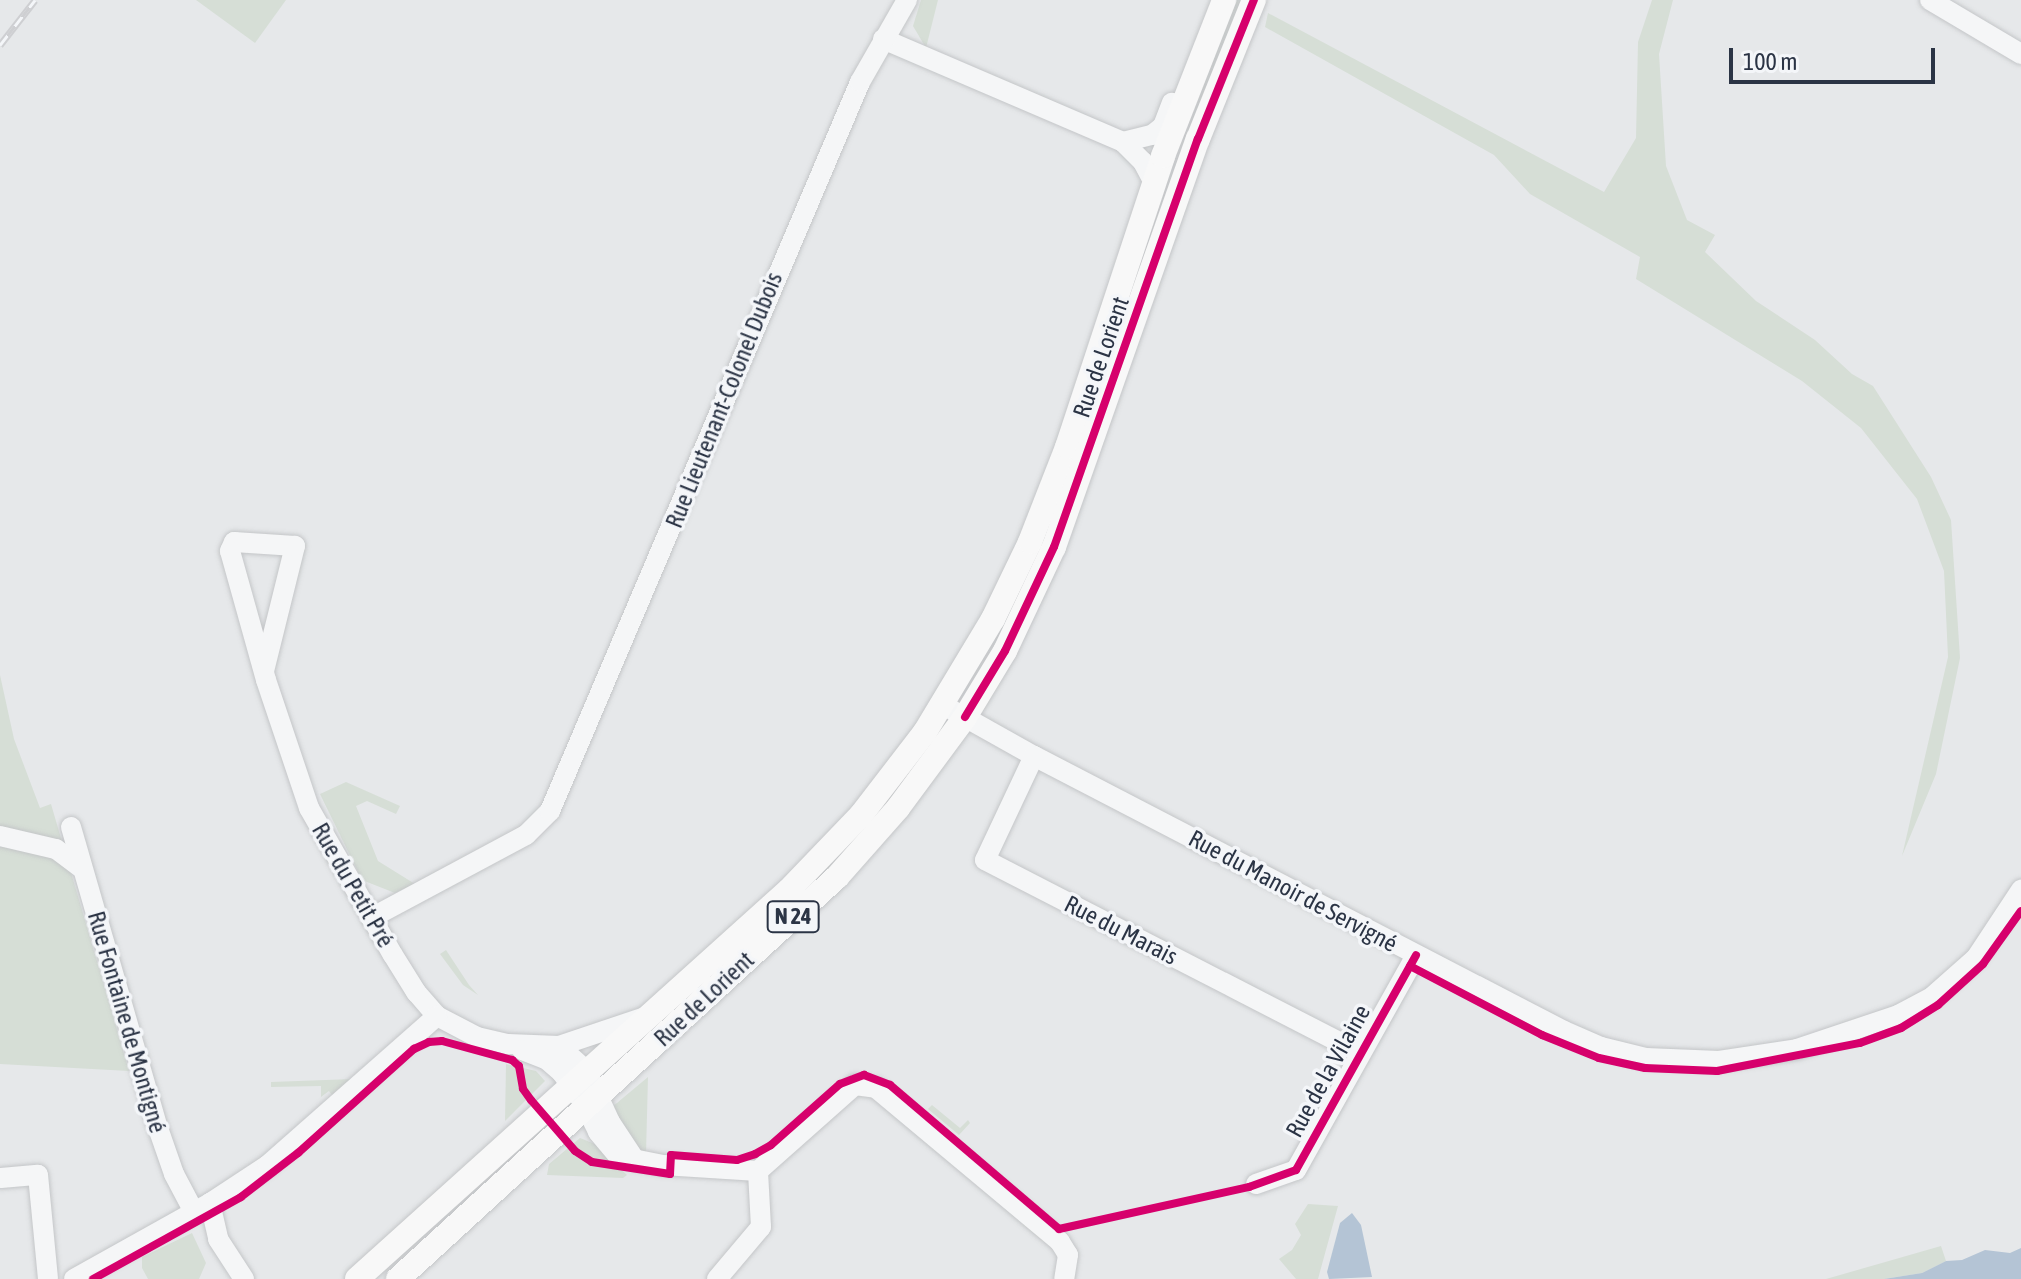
<!DOCTYPE html>
<html>
<head>
<meta charset="utf-8">
<style>
	body { margin:0 }
	#map { position:relative; width:2021px; height:1279px; overflow:hidden; background:#e6e8ea; font-family:"Asap Condensed",sans-serif }
	div>[style] { position:absolute }
	[style*='--x'] { left:calc(var(--x)*1px); top:calc(var(--y)*1px); width:calc(var(--w)*1px); rotate:calc(var(--a)*1deg) }
	.green>* { inset:0; background:#d6ded6 }
	.water>* { inset:0; background:#b4c4d5 }
	.roads { filter:drop-shadow(0 0 2px #c4c6c8) drop-shadow(0 0 2px #c4c6c8) }
	.minor>* { height:20px; margin:-10px; padding:0 10px; transform-origin:10px; border-radius:10px; background:#f5f6f7 }
	.major>* { height:24px; margin:-12px; padding:0 12px; transform-origin:12px; border-radius:12px; background:#f8f8f8 }
	.rail>* { height:7px; margin-top:-3.5px; transform-origin:0; background:repeating-linear-gradient(90deg,#f4f6f9 0 12px,#cecfd2 0 24px); box-sizing:border-box; border-block:2px solid #cecfd2 }
	.cycleway>* { height:8px; margin:-4px; padding:0 4px; transform-origin:4px; border-radius:4px; background:#d6006c }
	span { translate:-50% -50%; white-space:nowrap; text-align:center; line-height:1.15; -webkit-text-stroke:7px #f4f6f9; paint-order:stroke }
	.shield-label span { padding:2px 6px; background:#f4f6f9; border:2px solid; border-radius:6px; -webkit-text-stroke-width:0 }
	.shield-label { font-size:22px; color:#2b3445; font-weight:700 }
	.street-label { font-size:24px; color:#2b3445 }
	.scale { position:absolute; left:1729px; top:48px; width:206px; height:36px; box-sizing:border-box; border:4px solid #2b3445; border-top:0; padding-left:10px; font-size:24px; line-height:28px; white-space:nowrap; color:#2b3445; -webkit-text-stroke:6px #f4f6f9; paint-order:stroke }
</style>
</head>
<body>
<div id="map">
	<div class="green">
		<i style="clip-path:polygon(196px 0,286px 0,255px 43px)"></i>
		<i style="clip-path:polygon(921px 0,938px 0,926px 48px,913px 26px)"></i>
		<i style="clip-path:polygon(1234px 0,1251px 0,1188px 147px,1182px 145px,1200px 97px,1200px 81px)"></i>
		<i style="clip-path:polygon(1652px 0,1673px 0,1659px 54px,1666px 166px,1687px 220px,1715px 235px,1705px 252px,1756px 301px,1815px 340px,1852px 374px,1873px 386px,1931px 477px,1951px 520px,1960px 658px,1936px 774px,1902px 856px,1948px 657px,1944px 571px,1917px 499px,1861px 428px,1802px 381px,1636px 279px,1640px 257px,1530px 194px,1494px 155px,1265px 27px,1268px 13px,1604px 192px,1636px 138px,1638px 42px)"></i>
		<i style="clip-path:polygon(0 675px,14px 739px,40px 808px,51px 804px,129px 1071px,0 1064px)"></i>
		<i style="clip-path:polygon(346px 782px,400px 806px,396px 814px,367px 801px,356px 806px,378px 861px,415px 884px,395px 893px,362px 880px,320px 794px)"></i>
		<i style="clip-path:polygon(446px 950px,469px 985px,478px 995px,463px 985px,440px 954px)"></i>
		<i style="clip-path:polygon(506px 1064px,536px 1071px,545px 1081px,505px 1121px)"></i>
		<i style="clip-path:polygon(648px 1077px,646px 1153px,640px 1152px,611px 1108px)"></i>
		<i style="clip-path:polygon(353px 1079px,315px 1110px,332px 1095px,329px 1091px,321px 1097px,321px 1086px,271px 1087px,271px 1082px)"></i>
		<i style="clip-path:polygon(932px 1105px,960px 1128px,968px 1120px,970px 1123px,959px 1135px,928px 1109px)"></i>
		<i style="clip-path:polygon(580px 1138px,595px 1144px,627px 1175px,623px 1178px,547px 1175px,549px 1164px)"></i>
		<i style="clip-path:polygon(1308px 1204px,1338px 1206px,1318px 1279px,1296px 1279px,1279px 1259px,1292px 1250px,1301px 1235px,1295px 1224px)"></i>
		<i style="clip-path:polygon(192px 1233px,206px 1263px,199px 1279px,148px 1279px,142px 1268px,142px 1257px)"></i>
		<i style="clip-path:polygon(1941px 1246px,1946px 1261px,1922px 1273px,1884px 1279px,1826px 1279px)"></i>
	</div>
	<div class="water">
		<i style="clip-path:polygon(1352px 1213px,1361px 1225px,1372px 1277px,1329px 1279px,1327px 1272px,1340px 1223px)"></i>
		<i style="clip-path:polygon(2021px 1248px,2021px 1279px,1884px 1279px,1922px 1273px,1946px 1261px,1962px 1260px,1985px 1250px,2010px 1253px)"></i>
	</div>
	<div class="roads">
		<div class="minor">
			<i style="--x:1930;--y:0;--w:106;--a:30.7"></i>
			<i style="--x:883;--y:39;--w:261;--a:23.2"></i>
			<i style="--x:1123;--y:142;--w:28;--a:45"></i>
			<i style="--x:1143;--y:162;--w:24;--a:62"></i>
			<i style="--x:1123;--y:142;--w:30;--a:-14"></i>
			<i style="--x:1152;--y:135;--w:14;--a:-39"></i>
			<i style="--x:1163;--y:126;--w:25;--a:-69"></i>
			<i style="--x:264;--y:671;--w:129;--a:-76.1"></i>
			<i style="--x:295;--y:546;--w:61;--a:-176.2"></i>
			<i style="--x:234;--y:542;--w:10;--a:114"></i>
			<i style="--x:230;--y:551;--w:134;--a:74.4"></i>
			<i style="--x:266;--y:680;--w:135;--a:71.4"></i>
			<i style="--x:309;--y:808;--w:169;--a:60.3"></i>
			<i style="--x:393;--y:955;--w:44;--a:58.1"></i>
			<i style="--x:416;--y:992;--w:32;--a:49"></i>
			<i style="--x:437;--y:1016;--w:45;--a:27.7"></i>
			<i style="--x:477;--y:1037;--w:32;--a:13"></i>
			<i style="--x:508;--y:1044;--w:51;--a:2.2"></i>
			<i style="--x:559;--y:1046;--w:91;--a:-18.6"></i>
			<i style="--x:952;--y:710;--w:94;--a:29.3"></i>
			<i style="--x:1034;--y:756;--w:597;--a:27.42"></i>
			<i style="--x:1564;--y:1031;--w:40;--a:23.4"></i>
			<i style="--x:1601;--y:1047;--w:46;--a:13.7"></i>
			<i style="--x:1646;--y:1058;--w:73;--a:2.4"></i>
			<i style="--x:1719;--y:1061;--w:79;--a:-8.7"></i>
			<i style="--x:1797;--y:1049;--w:107;--a:-18.6"></i>
			<i style="--x:1898;--y:1015;--w:40;--a:-28"></i>
			<i style="--x:1933;--y:996;--w:57;--a:-41.5"></i>
			<i style="--x:1976;--y:958;--w:82;--a:-56.5"></i>
			<i style="--x:1034;--y:756;--w:115;--a:115.2"></i>
			<i style="--x:985;--y:860;--w:420;--a:27.2"></i>
			<i style="--x:71;--y:827;--w:313;--a:73.9"></i>
			<i style="--x:158;--y:1128;--w:49;--a:70.8"></i>
			<i style="--x:174;--y:1174;--w:43;--a:62.2"></i>
			<i style="--x:0;--y:836;--w:57;--a:13.1"></i>
			<i style="--x:56;--y:849;--w:30;--a:37"></i>
			<i style="--x:371;--y:918;--w:176;--a:-28.2"></i>
			<i style="--x:526;--y:835;--w:34;--a:-45"></i>
			<i style="--x:550;--y:811;--w:792;--a:-66.96"></i>
			<i style="--x:860;--y:82;--w:95;--a:-60.2"></i>
			<i style="--x:559;--y:1046;--w:36;--a:42"></i>
			<i style="--x:586;--y:1070;--w:57;--a:65.2"></i>
			<i style="--x:610;--y:1122;--w:45;--a:56.7"></i>
			<i style="--x:522;--y:1050;--w:26;--a:21"></i>
			<i style="--x:546;--y:1059;--w:21;--a:41"></i>
			<i style="--x:562;--y:1073;--w:39;--a:54"></i>
			<i style="--x:585;--y:1105;--w:30;--a:64"></i>
			<i style="--x:598;--y:1132;--w:31;--a:50"></i>
			<i style="--x:618;--y:1156;--w:46;--a:11.3"></i>
			<i style="--x:663;--y:1165;--w:95;--a:3.6"></i>
			<i style="--x:758;--y:1171;--w:130;--a:-41.6"></i>
			<i style="--x:855;--y:1085;--w:21;--a:8"></i>
			<i style="--x:876;--y:1088;--w:240;--a:39.9"></i>
			<i style="--x:1060;--y:1242;--w:15;--a:58"></i>
			<i style="--x:1068;--y:1255;--w:24;--a:99"></i>
			<i style="--x:1;--y:1178;--w:37;--a:-5"></i>
			<i style="--x:38;--y:1175;--w:104;--a:84.5"></i>
			<i style="--x:1256;--y:1184;--w:42;--a:-19.3"></i>
			<i style="--x:1296;--y:1170;--w:246;--a:-60.8"></i>
			<i style="--x:210;--y:1203;--w:37;--a:77"></i>
			<i style="--x:218;--y:1239;--w:48;--a:57"></i>
			<i style="--x:74;--y:1279;--w:156;--a:-29.2"></i>
			<i style="--x:210;--y:1203;--w:69;--a:-33.2"></i>
			<i style="--x:268;--y:1165;--w:225;--a:-41.4"></i>
			<i style="--x:717;--y:1279;--w:68;--a:-49.8"></i>
			<i style="--x:761;--y:1227;--w:56;--a:-93.1"></i>
		</div>
		<div class="major">
			<i style="--x:357;--y:1279;--w:581;--a:-42"></i>
			<i style="--x:789;--y:890;--w:104;--a:-46.2"></i>
			<i style="--x:861;--y:815;--w:105;--a:-52.4"></i>
			<i style="--x:925;--y:732;--w:132;--a:-59"></i>
			<i style="--x:993;--y:619;--w:85;--a:-64.3"></i>
			<i style="--x:1030;--y:542;--w:102;--a:-68.7"></i>
			<i style="--x:1067;--y:447;--w:306;--a:-71.7"></i>
			<i style="--x:1163;--y:156;--w:168;--a:-68.6"></i>
			<i style="--x:398;--y:1279;--w:595;--a:-42.48"></i>
			<i style="--x:837;--y:877;--w:92;--a:-48.5"></i>
			<i style="--x:898;--y:808;--w:113;--a:-53.6"></i>
			<i style="--x:965;--y:717;--w:77;--a:-58.8"></i>
			<i style="--x:1005;--y:651;--w:115;--a:-64.8"></i>
			<i style="--x:1054;--y:547;--w:433;--a:-70.6"></i>
			<i style="--x:1198;--y:139;--w:150;--a:-68.1"></i>
		</div>
	</div>
	<div class="rail">
		<i style="--x:0;--y:45;--w:57;--a:-52.1"></i>
	</div>
	<div class="cycleway">
		<i style="--x:965;--y:717;--w:77;--a:-58.8"></i>
		<i style="--x:1005;--y:651;--w:115;--a:-64.8"></i>
		<i style="--x:1054;--y:547;--w:433;--a:-70.6"></i>
		<i style="--x:1198;--y:139;--w:150;--a:-68.1"></i>
		<i style="--x:1410;--y:966;--w:149;--a:27.6"></i>
		<i style="--x:1542;--y:1035;--w:61;--a:22"></i>
		<i style="--x:1599;--y:1058;--w:47;--a:12.3"></i>
		<i style="--x:1645;--y:1068;--w:72;--a:2.4"></i>
		<i style="--x:1717;--y:1071;--w:146;--a:-11.1"></i>
		<i style="--x:1860;--y:1043;--w:44;--a:-20.1"></i>
		<i style="--x:1901;--y:1028;--w:44;--a:-31.9"></i>
		<i style="--x:1938;--y:1005;--w:61;--a:-42.3"></i>
		<i style="--x:1983;--y:964;--w:65;--a:-54.4"></i>
		<i style="--x:93;--y:1279;--w:169;--a:-29"></i>
		<i style="--x:241;--y:1197;--w:72;--a:-37.7"></i>
		<i style="--x:298;--y:1153;--w:156;--a:-41.9"></i>
		<i style="--x:414;--y:1049;--w:17;--a:-25"></i>
		<i style="--x:429;--y:1042;--w:13;--a:-4"></i>
		<i style="--x:442;--y:1041;--w:73;--a:15.2"></i>
		<i style="--x:512;--y:1060;--w:9;--a:41"></i>
		<i style="--x:519;--y:1066;--w:23;--a:80"></i>
		<i style="--x:523;--y:1089;--w:14;--a:54"></i>
		<i style="--x:531;--y:1100;--w:67;--a:49.2"></i>
		<i style="--x:575;--y:1151;--w:20;--a:33"></i>
		<i style="--x:592;--y:1162;--w:79;--a:8.7"></i>
		<i style="--x:670;--y:1174;--w:19;--a:-87"></i>
		<i style="--x:671;--y:1155;--w:66;--a:4.3"></i>
		<i style="--x:737;--y:1160;--w:19;--a:-18"></i>
		<i style="--x:755;--y:1154;--w:18;--a:-29"></i>
		<i style="--x:771;--y:1145;--w:92;--a:-41.5"></i>
		<i style="--x:840;--y:1084;--w:26;--a:-21"></i>
		<i style="--x:864;--y:1075;--w:28;--a:21"></i>
		<i style="--x:890;--y:1085;--w:222;--a:40.4"></i>
		<i style="--x:1059;--y:1229;--w:195;--a:-12.5"></i>
		<i style="--x:1249;--y:1187;--w:50;--a:-19.9"></i>
		<i style="--x:1296;--y:1170;--w:246;--a:-60.8"></i>
	</div>
	<div class="shield-label">
		<span style="left:793px;top:917px">N 24</span>
	</div>
	<div class="street-label">
		<span style="left:1101px;top:357px;rotate:-71deg">Rue de Lorient</span>
		<span style="left:724px;top:400px;rotate:-68deg">Rue Lieutenant-Colonel Dubois</span>
		<span style="left:353px;top:885px;rotate:60deg">Rue du Petit Pré</span>
		<span style="left:1293px;top:891px;rotate:28deg">Rue du Manoir de Servigné</span>
		<span style="left:1121px;top:930px;rotate:27deg">Rue du Marais</span>
		<span style="left:704px;top:999px;rotate:-43deg">Rue de Lorient</span>
		<span style="left:127px;top:1022px;rotate:74deg">Rue Fontaine de Montigné</span>
		<span style="left:1328px;top:1071px;rotate:-61deg">Rue de la Vilaine</span>
	</div>
	<div class="scale">100 m</div>
</div>
</body>
</html>
